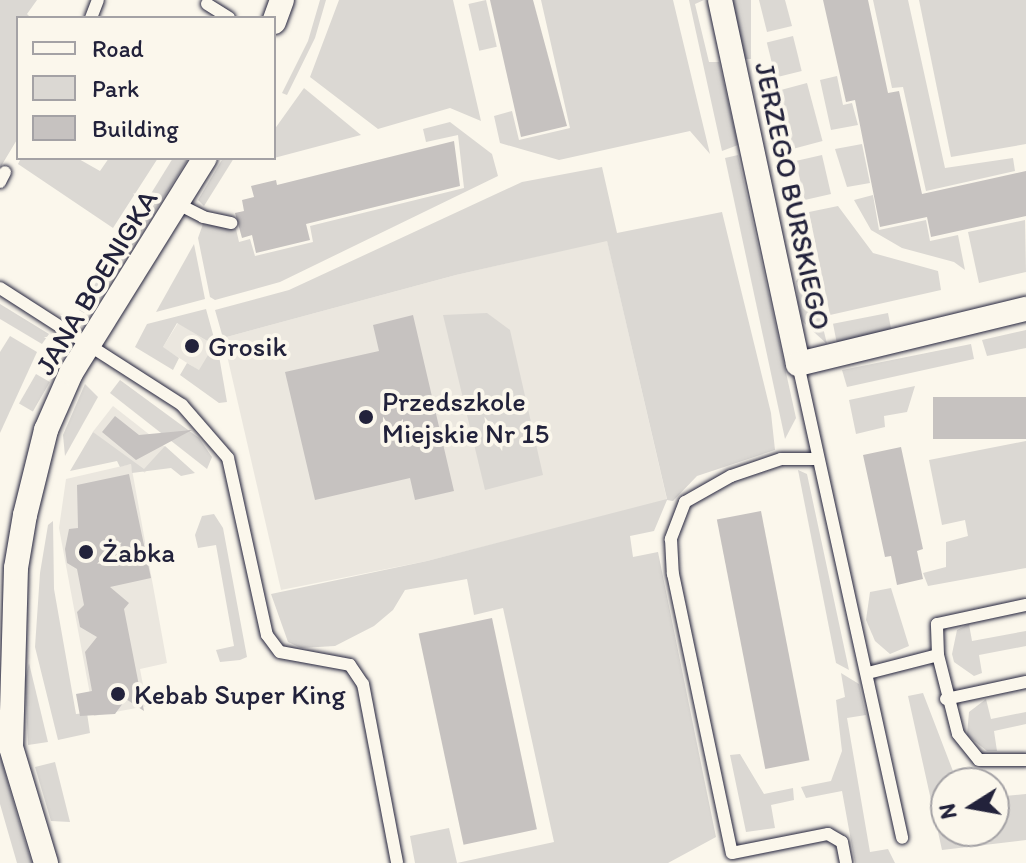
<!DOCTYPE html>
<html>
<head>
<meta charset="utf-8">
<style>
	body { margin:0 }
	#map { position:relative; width:1026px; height:863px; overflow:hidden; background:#fbf7ec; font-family:Itim,sans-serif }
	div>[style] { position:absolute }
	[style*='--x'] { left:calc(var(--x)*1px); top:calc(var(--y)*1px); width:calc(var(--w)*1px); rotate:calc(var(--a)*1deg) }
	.built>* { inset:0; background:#ebe7df; transform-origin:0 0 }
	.green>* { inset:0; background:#dbd8d3; transform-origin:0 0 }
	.building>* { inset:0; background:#c6c2c0; transform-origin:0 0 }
	.roads { filter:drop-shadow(0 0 2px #22223b) drop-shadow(0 0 2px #22223b) }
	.service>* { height:12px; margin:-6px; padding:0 6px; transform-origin:6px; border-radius:6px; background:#fbf7ec }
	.minor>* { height:24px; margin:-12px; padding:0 12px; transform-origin:12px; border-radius:12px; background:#fbf7ec }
	.dots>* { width:22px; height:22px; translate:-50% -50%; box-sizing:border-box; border:4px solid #fbf7ec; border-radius:50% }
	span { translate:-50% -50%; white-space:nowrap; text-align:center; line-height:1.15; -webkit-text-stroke:8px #fbf7ec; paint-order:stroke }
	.street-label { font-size:28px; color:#22223b }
	.poi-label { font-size:28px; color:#22223b }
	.left { translate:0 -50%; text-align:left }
	.legend { position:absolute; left:16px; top:16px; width:260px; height:144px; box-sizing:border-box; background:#fbf7ec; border:2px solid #a4a2a5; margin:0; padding:10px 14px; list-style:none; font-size:24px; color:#22223b }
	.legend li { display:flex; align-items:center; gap:16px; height:40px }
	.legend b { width:40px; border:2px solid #a4a2a5 }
	.north { position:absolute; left:930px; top:767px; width:80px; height:80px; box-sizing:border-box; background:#fbf7ec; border:2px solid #a4a2a5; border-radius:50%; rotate:259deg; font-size:22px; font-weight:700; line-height:32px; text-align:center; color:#22223b }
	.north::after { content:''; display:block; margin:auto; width:28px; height:36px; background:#22223b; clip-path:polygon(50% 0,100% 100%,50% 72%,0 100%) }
</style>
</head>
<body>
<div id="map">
	<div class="built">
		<i style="clip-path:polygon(607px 240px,667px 500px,427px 561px,281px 590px,223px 338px,456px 275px)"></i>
		<i style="left:178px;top:323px;width:44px;height:29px;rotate:32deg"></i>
		<i style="left:113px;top:406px;width:66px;height:33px;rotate:38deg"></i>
		<i style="clip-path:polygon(131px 464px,167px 663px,140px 669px,147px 706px,94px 716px,59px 528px,66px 479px)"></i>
	</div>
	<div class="green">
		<i style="clip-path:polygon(0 0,37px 0,27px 14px,31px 18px,18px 18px,18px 138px,0 168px)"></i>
		<i style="clip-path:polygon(320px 0,326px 0,315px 38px,287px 95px,282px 93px,308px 41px)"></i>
		<i style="clip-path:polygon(339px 0,453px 0,481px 121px,450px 108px,378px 129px,310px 77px)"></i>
		<i style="left:486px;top:0;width:48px;height:18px;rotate:77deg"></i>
		<i style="clip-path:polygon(541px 0,673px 0,710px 154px,690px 131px,559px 160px,500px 143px,494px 116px,512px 111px,519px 140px,570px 128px)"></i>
		<i style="clip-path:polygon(689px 0,704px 0,695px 4px,709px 62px,719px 62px,738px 145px,722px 151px)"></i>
		<i style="left:730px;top:0;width:21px;height:59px"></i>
		<i style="clip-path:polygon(759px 0,785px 0,792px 26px,767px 32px)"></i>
		<i style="clip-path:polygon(873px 0,908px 0,945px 168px,1013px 158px,1015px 171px,926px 191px,903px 87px,892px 88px)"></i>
		<i style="clip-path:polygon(919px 0,1026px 0,1026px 144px,951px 157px)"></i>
		<i style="left:793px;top:36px;width:36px;height:27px;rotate:76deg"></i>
		<i style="clip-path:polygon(837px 76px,843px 105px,852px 103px,858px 125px,831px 130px,820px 80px)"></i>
		<i style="left:807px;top:83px;width:60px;height:30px;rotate:75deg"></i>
		<i style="clip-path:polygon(304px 88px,361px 135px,274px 158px,274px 130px)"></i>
		<i style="clip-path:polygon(450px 122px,492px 154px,498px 176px,280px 282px,215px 300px,210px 297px,198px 238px,203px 224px,236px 229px,239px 242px,250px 239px,255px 256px,313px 242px,310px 226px,464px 188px,458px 135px,426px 142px,423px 129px)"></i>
		<i style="clip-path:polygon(862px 144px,870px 183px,847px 187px,835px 149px)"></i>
		<i style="clip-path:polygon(738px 155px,796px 418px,785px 439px,725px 158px)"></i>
		<i style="left:822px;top:155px;width:40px;height:27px;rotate:77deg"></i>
		<i style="clip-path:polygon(21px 158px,77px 158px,100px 171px,109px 158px,158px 158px,113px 228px,18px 164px)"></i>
		<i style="clip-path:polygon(173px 158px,189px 158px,95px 303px,84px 313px,79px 310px)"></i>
		<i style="clip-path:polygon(223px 158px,234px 158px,204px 206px,198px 200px)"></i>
		<i style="clip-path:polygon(602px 167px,617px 233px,722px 212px,771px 413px,775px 450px,697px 476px,673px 501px,667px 500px,654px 531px,630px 536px,633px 557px,658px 552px,716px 837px,668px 863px,457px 863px,554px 842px,503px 608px,474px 615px,467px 579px,405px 590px,393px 610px,374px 626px,335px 646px,301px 648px,288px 642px,271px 594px,427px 561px,667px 499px,607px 241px,456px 275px,223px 338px,215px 310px,289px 290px,522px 182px)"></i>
		<i style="clip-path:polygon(873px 195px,879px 230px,926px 220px,930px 241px,958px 235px,965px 270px,954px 262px,902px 248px,871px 230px,854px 200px)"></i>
		<i style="clip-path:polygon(838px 206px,873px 253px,938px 271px,941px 290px,830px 315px,809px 212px)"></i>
		<i style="clip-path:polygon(1025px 220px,1026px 272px,979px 283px,968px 232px)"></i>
		<i style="clip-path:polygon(194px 244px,205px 299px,156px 312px)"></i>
		<i style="clip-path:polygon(808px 266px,827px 344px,803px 322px,798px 303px,796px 281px)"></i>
		<i style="clip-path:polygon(0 304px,49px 334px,42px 344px,0 319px)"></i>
		<i style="clip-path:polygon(206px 309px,219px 356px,227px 402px,219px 403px,180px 375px,187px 363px,199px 370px,214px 345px,177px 323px,163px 347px,179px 358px,173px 370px,135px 347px,147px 324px)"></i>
		<i style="clip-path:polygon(487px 313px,510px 330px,543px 475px,485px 490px,443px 315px)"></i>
		<i style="left:888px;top:313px;width:21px;height:56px;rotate:79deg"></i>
		<i style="clip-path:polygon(1026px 330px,1026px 348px,987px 356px,982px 340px)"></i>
		<i style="clip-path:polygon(10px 336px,37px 352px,0 433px,0 352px)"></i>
		<i style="clip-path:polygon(971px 344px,974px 359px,847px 387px,842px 370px)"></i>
		<i style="left:36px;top:374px;width:16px;height:34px;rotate:30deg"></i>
		<i style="clip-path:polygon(120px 380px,199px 438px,212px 457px,207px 469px,110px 393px)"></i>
		<i style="clip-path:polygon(85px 384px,98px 397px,65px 456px,63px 435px)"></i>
		<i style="clip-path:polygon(915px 386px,907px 412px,884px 416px,885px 427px,856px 434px,849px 400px)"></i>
		<i style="clip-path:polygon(93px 432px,144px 469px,165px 446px,195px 473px,181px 476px,171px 468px,132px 473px,131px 464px,120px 467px,117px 461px,70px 471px)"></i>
		<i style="clip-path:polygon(1026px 441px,1026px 568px,928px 586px,923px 573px,946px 567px,946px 542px,968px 536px,965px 520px,942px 525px,929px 460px)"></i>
		<i style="clip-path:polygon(798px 470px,807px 474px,849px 670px,836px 663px)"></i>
		<i style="clip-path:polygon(214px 514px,223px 528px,247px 657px,240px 660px,220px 662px,216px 650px,234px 646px,216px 545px,198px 548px,195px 535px,202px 516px)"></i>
		<i style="clip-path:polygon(53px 521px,54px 589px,76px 714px,87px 713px,90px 733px,58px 740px,35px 647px,40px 573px,48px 525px)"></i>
		<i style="clip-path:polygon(891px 588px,909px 646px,890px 654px,875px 641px,866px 620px,870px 592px)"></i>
		<i style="clip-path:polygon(969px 624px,972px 641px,1026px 631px,1026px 646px,979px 655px,982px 673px,974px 676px,954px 662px,952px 654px,957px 630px)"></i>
		<i style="clip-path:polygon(29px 663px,48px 742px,28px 745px,25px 680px)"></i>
		<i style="clip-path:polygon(841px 673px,859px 684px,866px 715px,847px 718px,870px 852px,888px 849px,895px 863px,855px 863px,842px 791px,806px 798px,801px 787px,831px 781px,842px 751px,836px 700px,845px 697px)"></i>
		<i style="clip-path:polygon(923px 693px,956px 779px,964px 783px,946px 783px,946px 831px,994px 831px,994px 797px,1026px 794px,1026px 840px,942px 850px,908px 696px)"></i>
		<i style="clip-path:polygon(986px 699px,991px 719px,1026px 712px,1026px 724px,994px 731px,997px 751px,987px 751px,967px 735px,969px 712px)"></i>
		<i style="clip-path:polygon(740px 754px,764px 794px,793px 788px,794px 800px,771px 805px,775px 828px,746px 832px,730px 755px)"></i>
		<i style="clip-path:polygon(0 755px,22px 832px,32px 863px,17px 863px,8px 832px,0 804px)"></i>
		<i style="clip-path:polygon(55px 762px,70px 822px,51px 821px,35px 767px)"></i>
		<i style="clip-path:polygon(449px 828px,457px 863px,415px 863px,410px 836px)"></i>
	</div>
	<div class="building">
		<i style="clip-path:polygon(490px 0,533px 0,567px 126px,521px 137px)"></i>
		<i style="clip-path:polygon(823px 0,868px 0,888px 93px,899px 91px,922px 194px,1026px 171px,1026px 216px,931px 237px,927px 217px,880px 227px,855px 100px,846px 102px)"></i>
		<i style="clip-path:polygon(454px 141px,460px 186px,306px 224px,310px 240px,256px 253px,252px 235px,242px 238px,235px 213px,244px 211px,242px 200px,254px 197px,251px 186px,276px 180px,277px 185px)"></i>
		<i style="clip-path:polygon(413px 315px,454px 491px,415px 500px,410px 478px,315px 500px,285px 372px,379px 351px,373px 325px)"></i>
		<i style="left:1026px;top:397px;width:42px;height:93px;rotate:90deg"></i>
		<i style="clip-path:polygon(115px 416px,139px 435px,192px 430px,136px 460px,102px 432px)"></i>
		<i style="clip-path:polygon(901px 447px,923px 549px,917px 551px,923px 579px,897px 585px,891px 556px,885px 557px,863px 455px)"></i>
		<i style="clip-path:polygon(129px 474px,151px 578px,110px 587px,129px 603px,124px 609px,144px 711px,126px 699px,115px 714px,80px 716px,76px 694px,92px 691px,85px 652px,97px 637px,80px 627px,77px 612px,84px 605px,77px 569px,67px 563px,65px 549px,69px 529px,78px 528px,77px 485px)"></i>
		<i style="left:761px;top:511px;width:254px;height:45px;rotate:79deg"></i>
		<i style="left:492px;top:618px;width:216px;height:75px;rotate:78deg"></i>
	</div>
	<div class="roads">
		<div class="service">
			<i style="--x:207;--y:4;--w:26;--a:32"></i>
			<i style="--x:91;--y:18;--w:19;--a:-69"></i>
			<i style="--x:0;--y:182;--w:11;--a:-63"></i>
			<i style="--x:178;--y:204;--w:28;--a:27"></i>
			<i style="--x:203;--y:217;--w:29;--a:12"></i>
			<i style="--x:0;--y:288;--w:216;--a:32.7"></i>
			<i style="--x:182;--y:405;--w:70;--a:49"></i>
			<i style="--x:228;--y:458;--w:181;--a:77.6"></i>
			<i style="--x:267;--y:635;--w:21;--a:53"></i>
			<i style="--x:280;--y:652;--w:71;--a:10.5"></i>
			<i style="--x:350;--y:665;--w:23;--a:56"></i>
			<i style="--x:363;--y:684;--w:182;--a:79.2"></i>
			<i style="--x:798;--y:364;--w:485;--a:77.6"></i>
			<i style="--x:817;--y:459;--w:36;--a:180"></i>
			<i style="--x:781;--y:459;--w:53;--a:161.2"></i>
			<i style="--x:731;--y:476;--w:53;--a:150.5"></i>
			<i style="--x:685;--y:502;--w:40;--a:111"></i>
			<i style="--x:671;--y:539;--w:35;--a:87"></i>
			<i style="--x:673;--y:574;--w:285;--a:78.1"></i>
			<i style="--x:732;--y:853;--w:98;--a:-11.2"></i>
			<i style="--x:828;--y:834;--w:16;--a:30"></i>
			<i style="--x:842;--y:842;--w:21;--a:79"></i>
			<i style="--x:938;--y:655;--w:31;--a:-92"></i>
			<i style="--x:937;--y:624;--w:91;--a:-12.1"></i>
			<i style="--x:868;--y:673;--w:72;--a:-14.4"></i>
			<i style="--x:938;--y:655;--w:81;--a:75.8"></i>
			<i style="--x:958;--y:734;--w:33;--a:51"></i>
			<i style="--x:979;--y:760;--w:47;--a:0"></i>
			<i style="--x:946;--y:699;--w:82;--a:-12"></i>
		</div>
		<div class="minor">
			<i style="--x:720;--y:0;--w:372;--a:77.9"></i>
			<i style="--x:798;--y:364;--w:235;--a:-13.6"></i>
			<i style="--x:274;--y:22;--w:23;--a:-70"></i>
			<i style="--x:46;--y:863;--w:121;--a:-106.8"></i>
			<i style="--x:11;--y:747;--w:179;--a:-88.4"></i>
			<i style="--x:16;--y:568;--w:54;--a:-80.4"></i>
			<i style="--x:25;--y:515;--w:88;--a:-76.1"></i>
			<i style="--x:46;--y:430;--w:62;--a:-66.3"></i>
			<i style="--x:71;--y:373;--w:253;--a:-58.1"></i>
		</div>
	</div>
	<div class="dots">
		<i style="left:192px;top:346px;background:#22223b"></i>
		<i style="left:366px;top:417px;background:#22223b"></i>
		<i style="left:86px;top:552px;background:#22223b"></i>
		<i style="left:118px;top:694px;background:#22223b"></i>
	</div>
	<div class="street-label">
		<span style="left:793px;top:196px;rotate:78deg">JERZEGO BURSKIEGO</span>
		<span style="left:96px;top:282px;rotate:-59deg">JANA BOENIGKA</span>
	</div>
	<div class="poi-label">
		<span class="left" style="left:208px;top:346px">Grosik</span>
		<span class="left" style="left:382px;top:417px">Przedszkole<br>Miejskie Nr 15</span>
		<span class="left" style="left:102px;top:552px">Żabka</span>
		<span class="left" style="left:134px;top:694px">Kebab Super King</span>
	</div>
	<ul class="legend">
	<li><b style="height:10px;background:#fbf7ec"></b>Road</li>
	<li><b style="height:22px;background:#dbd8d3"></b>Park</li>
	<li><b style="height:22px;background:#c6c2c0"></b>Building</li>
	</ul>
	<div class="north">N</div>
</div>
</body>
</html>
